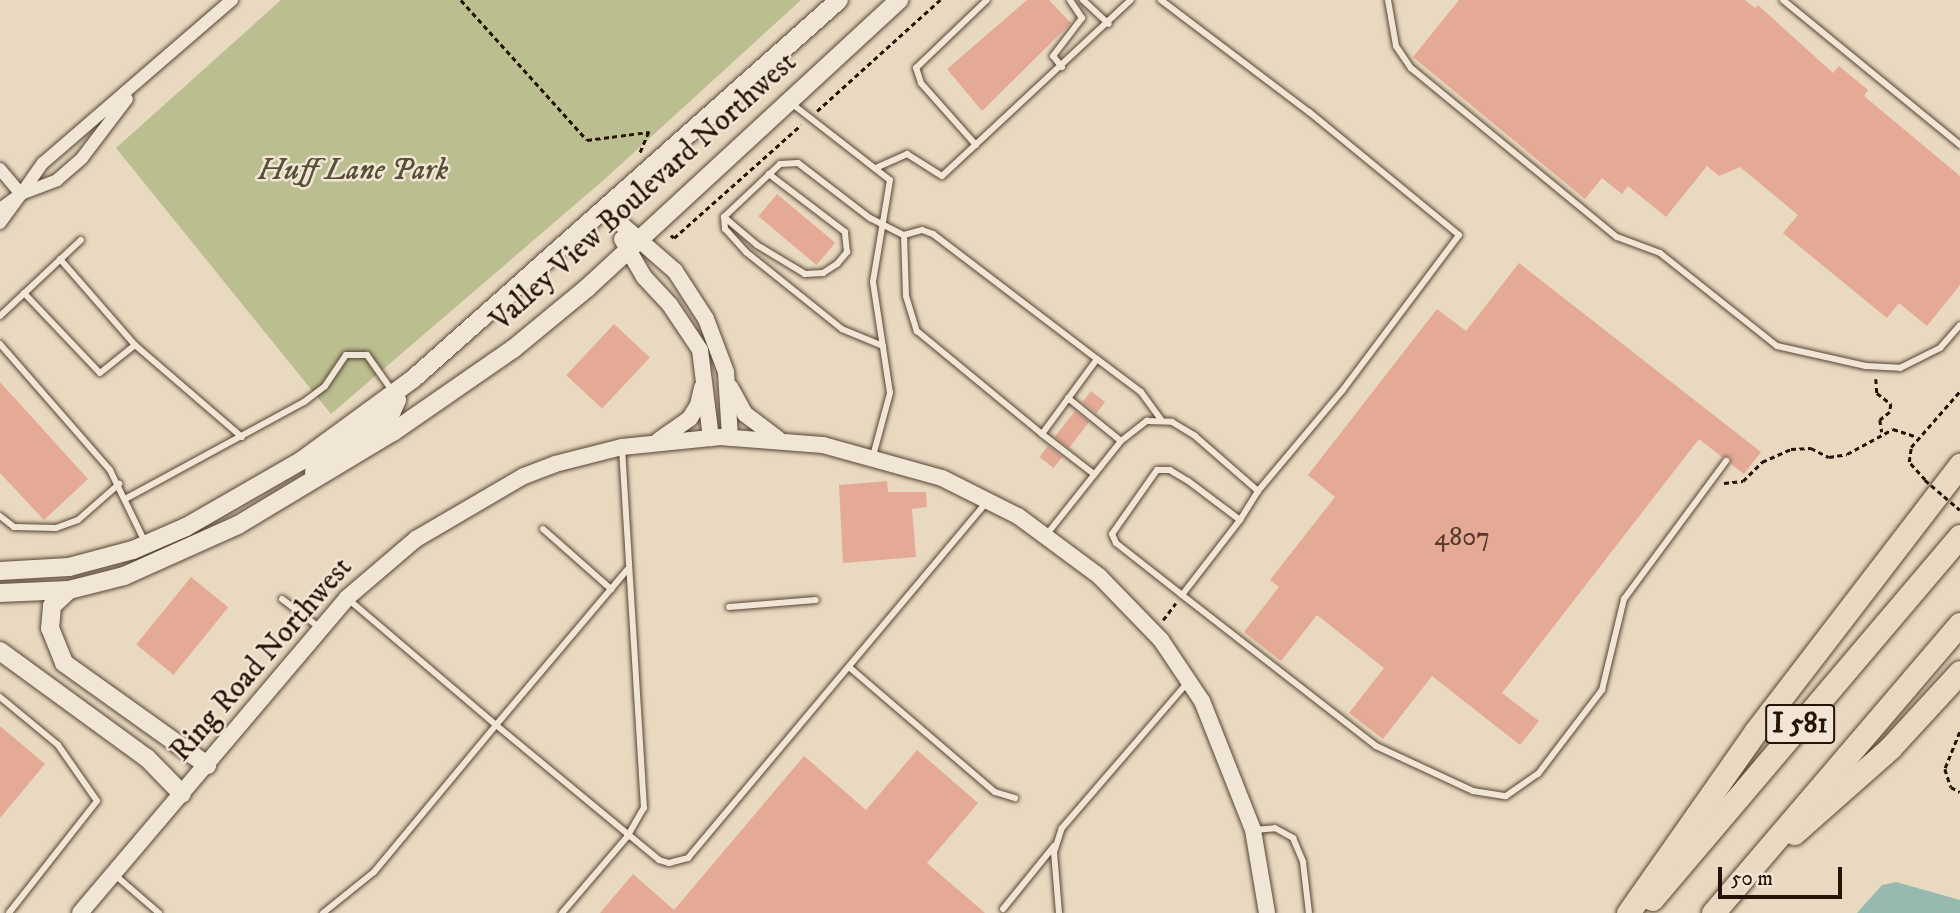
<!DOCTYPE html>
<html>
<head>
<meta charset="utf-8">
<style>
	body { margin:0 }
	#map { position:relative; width:1960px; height:913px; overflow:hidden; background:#e9d9c0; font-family:"IM FELL DW Pica",serif }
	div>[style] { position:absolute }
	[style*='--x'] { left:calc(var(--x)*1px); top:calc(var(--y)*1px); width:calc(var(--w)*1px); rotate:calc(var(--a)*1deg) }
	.green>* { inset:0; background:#bbbe8f }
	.water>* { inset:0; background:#97bab0 }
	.building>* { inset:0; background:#e5aa95; transform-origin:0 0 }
	.path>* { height:2.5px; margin-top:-1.25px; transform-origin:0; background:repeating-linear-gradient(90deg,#241306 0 5px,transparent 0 8.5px) }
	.roads { filter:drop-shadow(0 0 2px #554434) drop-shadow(0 0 2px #554434) }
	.service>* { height:6px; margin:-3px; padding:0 3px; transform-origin:3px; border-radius:3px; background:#f1e6d6 }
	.minor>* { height:12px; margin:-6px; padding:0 6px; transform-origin:6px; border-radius:6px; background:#f1e6d6 }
	.tertiary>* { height:16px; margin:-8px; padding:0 8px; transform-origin:8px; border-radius:8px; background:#f1e6d6 }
	.secondary>* { height:18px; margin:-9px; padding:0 9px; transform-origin:9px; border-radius:9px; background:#f1e6d6 }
	.motorway>* { height:23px; margin:-11.5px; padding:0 11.5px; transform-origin:11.5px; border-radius:11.5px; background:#e9d9c0 }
	.path-bridge>* { height:2.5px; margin-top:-1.25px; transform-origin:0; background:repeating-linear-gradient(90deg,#241306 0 5px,transparent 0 8.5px) }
	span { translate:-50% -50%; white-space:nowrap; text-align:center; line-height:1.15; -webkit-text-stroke:5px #f1e6d6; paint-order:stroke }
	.number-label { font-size:26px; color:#54392a }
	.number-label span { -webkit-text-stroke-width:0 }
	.shield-label span { padding:2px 5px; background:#f1e6d6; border:2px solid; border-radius:5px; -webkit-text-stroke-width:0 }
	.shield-label { font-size:28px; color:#241306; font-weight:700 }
	.park-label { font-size:30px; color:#594f36; font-style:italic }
	.street-label { font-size:30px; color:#241306 }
	.scale { position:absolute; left:1718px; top:867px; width:124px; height:32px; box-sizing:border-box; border:4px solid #241306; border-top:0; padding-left:9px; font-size:21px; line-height:24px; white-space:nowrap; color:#241306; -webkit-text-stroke:5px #f1e6d6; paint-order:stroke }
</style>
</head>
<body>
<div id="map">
	<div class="green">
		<i style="clip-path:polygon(281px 0,801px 0,606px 178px,331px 414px,116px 148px)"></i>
	</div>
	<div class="water">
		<i style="clip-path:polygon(1896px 882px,1960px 900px,1960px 913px,1857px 913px,1882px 885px)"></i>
	</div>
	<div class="building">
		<i style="clip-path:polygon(1027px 0,1049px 0,1071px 23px,982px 111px,947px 69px)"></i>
		<i style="clip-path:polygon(1459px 0,1745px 0,1755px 8px,1758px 5px,1833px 73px,1839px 66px,1868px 90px,1864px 96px,1960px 176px,1960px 285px,1927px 326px,1899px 303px,1887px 318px,1783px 233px,1798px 215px,1740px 167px,1719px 176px,1707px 166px,1666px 217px,1628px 186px,1622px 194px,1602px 178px,1585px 199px,1413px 57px)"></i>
		<i style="left:777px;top:194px;width:76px;height:29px;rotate:40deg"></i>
		<i style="clip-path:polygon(1519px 263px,1761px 452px,1744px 474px,1731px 464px,1730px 457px,1722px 457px,1699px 439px,1502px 693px,1539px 721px,1520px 745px,1432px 676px,1383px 739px,1349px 713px,1384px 668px,1317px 615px,1281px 661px,1244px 632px,1279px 587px,1270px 580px,1335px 497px,1308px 475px,1437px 309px,1466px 331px)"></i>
		<i style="left:614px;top:324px;width:49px;height:70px;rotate:43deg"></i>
		<i style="clip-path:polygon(0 382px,88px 479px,44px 520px,0 473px)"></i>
		<i style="left:1091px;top:391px;width:18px;height:14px;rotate:38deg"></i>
		<i style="left:1075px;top:411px;width:18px;height:33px;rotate:38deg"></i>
		<i style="left:1048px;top:446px;width:18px;height:14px;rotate:38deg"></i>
		<i style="clip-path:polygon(887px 481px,888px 492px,926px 492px,927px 507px,912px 509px,916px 557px,843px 563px,839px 485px)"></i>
		<i style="left:191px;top:577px;width:48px;height:87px;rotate:39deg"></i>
		<i style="clip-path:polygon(0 726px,45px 764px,0 818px)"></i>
		<i style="clip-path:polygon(917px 750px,978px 803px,927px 863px,985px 913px,600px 913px,633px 874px,674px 910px,804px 756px,866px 810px)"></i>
	</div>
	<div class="path">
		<i style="--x:461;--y:0;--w:188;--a:48"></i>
		<i style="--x:587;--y:140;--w:63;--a:-7.4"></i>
		<i style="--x:649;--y:132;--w:25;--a:113"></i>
		<i style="--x:817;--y:111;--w:166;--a:-42.1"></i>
		<i style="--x:671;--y:235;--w:4;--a:45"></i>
		<i style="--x:674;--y:238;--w:170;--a:-41.7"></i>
		<i style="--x:1876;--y:379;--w:14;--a:86"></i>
		<i style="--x:1877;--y:393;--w:18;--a:38"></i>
		<i style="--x:1891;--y:404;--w:8;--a:97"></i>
		<i style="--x:1890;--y:412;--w:13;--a:141"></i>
		<i style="--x:1880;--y:420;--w:12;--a:81"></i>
		<i style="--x:1925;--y:480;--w:24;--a:-132"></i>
		<i style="--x:1909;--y:462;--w:15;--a:-82"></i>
		<i style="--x:1911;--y:447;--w:74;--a:-48.8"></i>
		<i style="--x:1724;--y:483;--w:19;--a:-6"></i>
		<i style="--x:1743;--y:481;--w:27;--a:-45"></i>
		<i style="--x:1762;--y:462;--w:32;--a:-24"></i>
		<i style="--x:1791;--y:449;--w:20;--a:-3"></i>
		<i style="--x:1811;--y:448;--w:20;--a:27"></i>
		<i style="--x:1829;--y:457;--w:18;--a:-9"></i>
		<i style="--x:1847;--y:454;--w:52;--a:-28.5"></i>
		<i style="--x:1893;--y:429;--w:25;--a:18"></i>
		<i style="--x:1163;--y:620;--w:21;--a:-53"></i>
		<i style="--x:1960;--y:732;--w:40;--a:112"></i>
		<i style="--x:1945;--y:769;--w:19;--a:72"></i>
		<i style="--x:1951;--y:787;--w:10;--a:29"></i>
	</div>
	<div class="roads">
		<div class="service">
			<i style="--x:1083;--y:0;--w:35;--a:43"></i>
			<i style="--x:1388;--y:0;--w:47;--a:80.1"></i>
			<i style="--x:1396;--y:46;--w:27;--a:56"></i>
			<i style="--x:1411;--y:68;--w:266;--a:39.4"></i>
			<i style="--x:1617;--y:237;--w:46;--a:20.4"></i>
			<i style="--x:1660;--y:253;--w:149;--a:38.5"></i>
			<i style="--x:1777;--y:346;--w:91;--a:12.7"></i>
			<i style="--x:1866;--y:366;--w:34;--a:3"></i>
			<i style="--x:1900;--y:368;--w:45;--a:-26.6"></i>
			<i style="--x:1940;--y:348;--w:30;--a:-49"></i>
			<i style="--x:1783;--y:0;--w:229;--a:39.3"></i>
			<i style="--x:1062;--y:67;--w:14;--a:-129"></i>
			<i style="--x:1053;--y:56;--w:48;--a:-52.7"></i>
			<i style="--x:1082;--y:18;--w:22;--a:-124"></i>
			<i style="--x:791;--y:103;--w:125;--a:37.9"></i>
			<i style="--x:890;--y:180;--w:103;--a:99.5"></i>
			<i style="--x:873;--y:282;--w:112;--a:81.3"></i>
			<i style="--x:890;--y:393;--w:65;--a:105.1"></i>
			<i style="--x:976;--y:145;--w:83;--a:-131.6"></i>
			<i style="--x:921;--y:83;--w:16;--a:-108"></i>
			<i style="--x:916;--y:68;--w:98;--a:-43.8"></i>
			<i style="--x:878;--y:167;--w:32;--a:-24"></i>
			<i style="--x:907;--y:154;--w:41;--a:32.2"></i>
			<i style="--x:942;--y:176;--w:258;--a:-43"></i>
			<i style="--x:724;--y:217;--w:43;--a:40.3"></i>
			<i style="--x:757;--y:245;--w:56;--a:31.1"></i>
			<i style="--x:805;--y:274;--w:18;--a:-3"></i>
			<i style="--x:823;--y:273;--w:17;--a:-33"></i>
			<i style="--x:837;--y:264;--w:16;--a:-50"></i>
			<i style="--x:847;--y:252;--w:20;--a:-96"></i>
			<i style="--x:845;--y:232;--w:96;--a:-142.7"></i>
			<i style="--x:904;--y:235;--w:19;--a:-16"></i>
			<i style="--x:922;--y:230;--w:12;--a:20"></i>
			<i style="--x:933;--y:234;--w:206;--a:37.3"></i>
			<i style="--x:60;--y:259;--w:114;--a:48.9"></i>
			<i style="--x:135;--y:345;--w:141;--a:40.7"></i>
			<i style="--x:24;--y:293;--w:110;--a:46.5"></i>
			<i style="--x:100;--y:373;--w:45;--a:-38.7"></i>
			<i style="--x:0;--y:316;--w:111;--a:-43.2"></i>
			<i style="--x:0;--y:344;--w:167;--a:48.9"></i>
			<i style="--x:110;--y:470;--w:80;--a:64.1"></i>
			<i style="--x:883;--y:346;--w:44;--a:-157.5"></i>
			<i style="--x:842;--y:329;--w:123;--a:-141.3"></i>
			<i style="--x:746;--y:252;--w:31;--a:-132"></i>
			<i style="--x:725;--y:229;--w:12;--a:-95"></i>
			<i style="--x:724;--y:217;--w:77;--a:-43.4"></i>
			<i style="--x:780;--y:164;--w:18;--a:-3"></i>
			<i style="--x:798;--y:163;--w:91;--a:37.4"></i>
			<i style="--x:870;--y:218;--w:38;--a:27"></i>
			<i style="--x:904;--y:235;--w:61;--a:88.1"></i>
			<i style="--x:906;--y:296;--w:37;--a:73"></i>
			<i style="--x:917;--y:331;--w:162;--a:39.5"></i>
			<i style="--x:1042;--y:434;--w:93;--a:-53.7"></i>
			<i style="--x:1097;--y:359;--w:55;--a:36.9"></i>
			<i style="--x:1141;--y:392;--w:34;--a:54"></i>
			<i style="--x:1068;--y:398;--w:68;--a:39.1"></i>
			<i style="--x:1042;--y:434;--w:66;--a:37.6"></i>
			<i style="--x:127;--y:498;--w:201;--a:-28.5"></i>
			<i style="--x:304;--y:402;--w:26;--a:-37"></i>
			<i style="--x:325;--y:386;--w:37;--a:-56"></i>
			<i style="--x:346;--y:355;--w:21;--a:0"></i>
			<i style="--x:367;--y:355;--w:45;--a:54.9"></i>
			<i style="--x:0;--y:516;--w:18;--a:38"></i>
			<i style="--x:14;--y:527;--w:42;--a:1.4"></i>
			<i style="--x:56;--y:528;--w:23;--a:-20"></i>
			<i style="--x:78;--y:520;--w:55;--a:-41.3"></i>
			<i style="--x:1240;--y:520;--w:65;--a:-143.1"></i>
			<i style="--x:1188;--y:481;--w:21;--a:-149"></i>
			<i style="--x:1170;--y:470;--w:13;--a:180"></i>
			<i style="--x:1157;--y:470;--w:78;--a:125.1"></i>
			<i style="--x:1112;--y:534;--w:10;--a:66"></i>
			<i style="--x:1116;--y:543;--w:84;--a:38.2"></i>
			<i style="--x:1182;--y:595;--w:95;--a:-52.3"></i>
			<i style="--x:1240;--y:520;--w:34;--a:-58"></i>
			<i style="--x:543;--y:529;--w:91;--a:41.4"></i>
			<i style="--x:1047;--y:534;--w:119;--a:-51.5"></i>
			<i style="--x:1121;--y:441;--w:33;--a:-38"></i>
			<i style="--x:1147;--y:421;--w:25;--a:2"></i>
			<i style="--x:1172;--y:422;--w:27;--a:31"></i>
			<i style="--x:1195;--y:436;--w:84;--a:41.1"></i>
			<i style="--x:1258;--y:491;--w:131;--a:-50"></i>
			<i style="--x:1342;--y:391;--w:195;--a:-53.1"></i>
			<i style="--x:1459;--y:235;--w:194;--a:-140.6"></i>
			<i style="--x:1309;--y:112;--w:186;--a:-142.9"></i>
			<i style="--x:1182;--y:595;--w:246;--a:37.9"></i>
			<i style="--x:1376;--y:746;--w:107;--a:24.9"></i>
			<i style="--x:1473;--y:791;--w:33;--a:9"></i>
			<i style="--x:1506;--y:796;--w:39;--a:-35"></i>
			<i style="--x:1538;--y:774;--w:106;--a:-52.7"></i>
			<i style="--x:1602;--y:690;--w:94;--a:-76.4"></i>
			<i style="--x:1624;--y:599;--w:172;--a:-53.5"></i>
			<i style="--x:282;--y:599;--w:48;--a:37.3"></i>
			<i style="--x:348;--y:599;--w:194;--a:40.4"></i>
			<i style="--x:496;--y:725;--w:203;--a:-49.8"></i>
			<i style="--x:729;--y:607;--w:87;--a:-4.6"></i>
			<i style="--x:849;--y:667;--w:192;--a:40.6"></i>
			<i style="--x:995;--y:792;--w:21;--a:17"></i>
			<i style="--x:0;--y:697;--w:75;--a:39.6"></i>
			<i style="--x:58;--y:745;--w:68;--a:55.1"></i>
			<i style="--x:97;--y:801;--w:142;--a:128.2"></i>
			<i style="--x:1254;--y:830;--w:21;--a:-5"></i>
			<i style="--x:1275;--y:828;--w:21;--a:29"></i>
			<i style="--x:1293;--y:838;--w:26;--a:67"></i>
			<i style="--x:1303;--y:862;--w:51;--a:83.3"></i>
			<i style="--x:115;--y:875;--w:58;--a:40.8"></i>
			<i style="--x:1003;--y:909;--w:81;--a:-51"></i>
			<i style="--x:323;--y:913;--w:65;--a:-38.8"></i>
			<i style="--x:374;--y:872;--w:191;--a:-50.3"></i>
			<i style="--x:496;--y:725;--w:212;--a:39.6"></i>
			<i style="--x:659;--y:860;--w:10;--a:17"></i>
			<i style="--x:669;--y:863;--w:20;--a:-15"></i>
			<i style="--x:688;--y:858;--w:463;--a:-50"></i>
			<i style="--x:562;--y:913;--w:100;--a:-49.5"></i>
			<i style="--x:627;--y:837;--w:34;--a:-60"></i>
			<i style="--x:644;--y:808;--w:362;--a:-93.5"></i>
			<i style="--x:1059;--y:913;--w:61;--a:-94.7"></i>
			<i style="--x:1054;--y:852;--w:25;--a:-72"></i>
			<i style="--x:1062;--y:828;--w:193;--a:-49.2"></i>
		</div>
		<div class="minor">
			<i style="--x:0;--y:169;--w:33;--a:50"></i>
			<i style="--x:0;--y:209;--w:26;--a:-36"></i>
			<i style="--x:21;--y:194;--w:38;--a:-55"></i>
			<i style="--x:43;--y:163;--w:250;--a:-40.8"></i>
			<i style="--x:0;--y:223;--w:36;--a:-54"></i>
			<i style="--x:21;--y:194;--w:39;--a:-21"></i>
			<i style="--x:57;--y:180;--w:33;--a:-41"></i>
			<i style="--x:82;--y:158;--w:74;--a:-52.7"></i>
		</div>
		<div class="tertiary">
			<i style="--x:605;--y:210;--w:93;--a:41.1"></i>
			<i style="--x:675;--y:271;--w:57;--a:57.1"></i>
			<i style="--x:706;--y:319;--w:57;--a:69.3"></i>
			<i style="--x:726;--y:372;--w:66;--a:86.5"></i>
			<i style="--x:622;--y:239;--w:44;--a:59.9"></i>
			<i style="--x:644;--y:277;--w:38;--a:47"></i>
			<i style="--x:670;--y:305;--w:54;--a:56.3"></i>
			<i style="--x:700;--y:350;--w:89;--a:82.9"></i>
			<i style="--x:730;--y:387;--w:31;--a:61"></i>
			<i style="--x:745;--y:414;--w:41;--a:37.1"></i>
			<i style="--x:659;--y:440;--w:38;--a:-35"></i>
			<i style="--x:690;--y:418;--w:15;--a:-58"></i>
			<i style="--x:698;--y:405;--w:18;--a:-77"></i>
			<i style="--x:80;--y:913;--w:413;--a:-49.7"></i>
			<i style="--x:347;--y:598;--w:91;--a:-40.5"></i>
			<i style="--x:416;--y:539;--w:125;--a:-30.3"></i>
			<i style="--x:524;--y:476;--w:33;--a:-21"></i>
			<i style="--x:555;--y:464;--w:69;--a:-14.2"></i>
			<i style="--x:622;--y:447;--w:99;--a:-5.8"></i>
			<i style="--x:720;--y:437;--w:103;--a:4.4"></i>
			<i style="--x:823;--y:445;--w:123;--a:15.5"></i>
			<i style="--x:942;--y:478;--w:85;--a:26.6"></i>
			<i style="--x:1018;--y:516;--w:101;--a:36.5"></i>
			<i style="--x:1099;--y:576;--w:89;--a:45.9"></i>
			<i style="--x:1161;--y:640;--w:73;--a:56.1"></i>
			<i style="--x:1202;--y:701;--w:139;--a:68.4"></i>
			<i style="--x:1253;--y:830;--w:84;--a:80.4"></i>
		</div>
		<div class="secondary">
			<i style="--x:314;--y:472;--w:99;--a:-38"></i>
			<i style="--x:392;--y:411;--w:12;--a:-66"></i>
			<i style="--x:397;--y:400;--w:7;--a:-117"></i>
			<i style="--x:0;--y:571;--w:69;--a:-3.3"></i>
			<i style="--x:69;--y:567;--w:66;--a:-14.9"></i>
			<i style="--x:133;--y:550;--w:58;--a:-23.5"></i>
			<i style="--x:186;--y:527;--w:133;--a:-29.9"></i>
			<i style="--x:301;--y:461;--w:139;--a:-36.2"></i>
			<i style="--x:413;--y:379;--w:570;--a:-41.66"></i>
			<i style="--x:69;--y:590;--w:23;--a:137"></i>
			<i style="--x:52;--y:606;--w:22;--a:95"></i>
			<i style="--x:50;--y:628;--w:38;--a:68"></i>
			<i style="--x:64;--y:663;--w:176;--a:35.5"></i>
			<i style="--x:0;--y:593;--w:69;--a:-2.5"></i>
			<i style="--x:69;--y:590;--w:57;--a:-14.3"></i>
			<i style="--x:124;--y:576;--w:125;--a:-24.1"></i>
			<i style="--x:238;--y:525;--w:181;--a:-31"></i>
			<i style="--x:393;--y:432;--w:146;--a:-34.7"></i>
			<i style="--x:513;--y:349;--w:96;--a:-39.5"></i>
			<i style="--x:587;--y:288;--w:425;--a:-42.7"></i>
			<i style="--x:0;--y:651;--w:182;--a:36.1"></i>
			<i style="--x:147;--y:758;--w:50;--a:45.8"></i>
		</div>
		<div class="motorway">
			<i style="--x:1794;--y:833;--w:128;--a:-41.5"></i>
			<i style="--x:1890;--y:748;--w:103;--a:-47.4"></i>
			<i style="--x:1652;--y:899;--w:476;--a:-49.7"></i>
			<i style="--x:1628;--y:913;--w:221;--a:-54.9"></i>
			<i style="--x:1755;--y:732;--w:337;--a:-52.5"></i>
			<i style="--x:1713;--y:913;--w:380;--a:-49.5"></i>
		</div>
	</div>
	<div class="path-bridge">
		<i style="--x:1925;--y:480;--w:46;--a:40.6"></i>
	</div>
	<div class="number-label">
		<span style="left:1462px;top:538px">4807</span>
	</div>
	<div class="shield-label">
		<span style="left:1800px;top:724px">I 581</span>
	</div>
	<div class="park-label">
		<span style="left:353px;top:171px">Huff Lane Park</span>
	</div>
	<div class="street-label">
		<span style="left:644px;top:192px;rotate:-42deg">Valley View Boulevard Northwest</span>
		<span style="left:262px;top:660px;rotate:-49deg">Ring Road Northwest</span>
	</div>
	<div class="scale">50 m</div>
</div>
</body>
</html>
